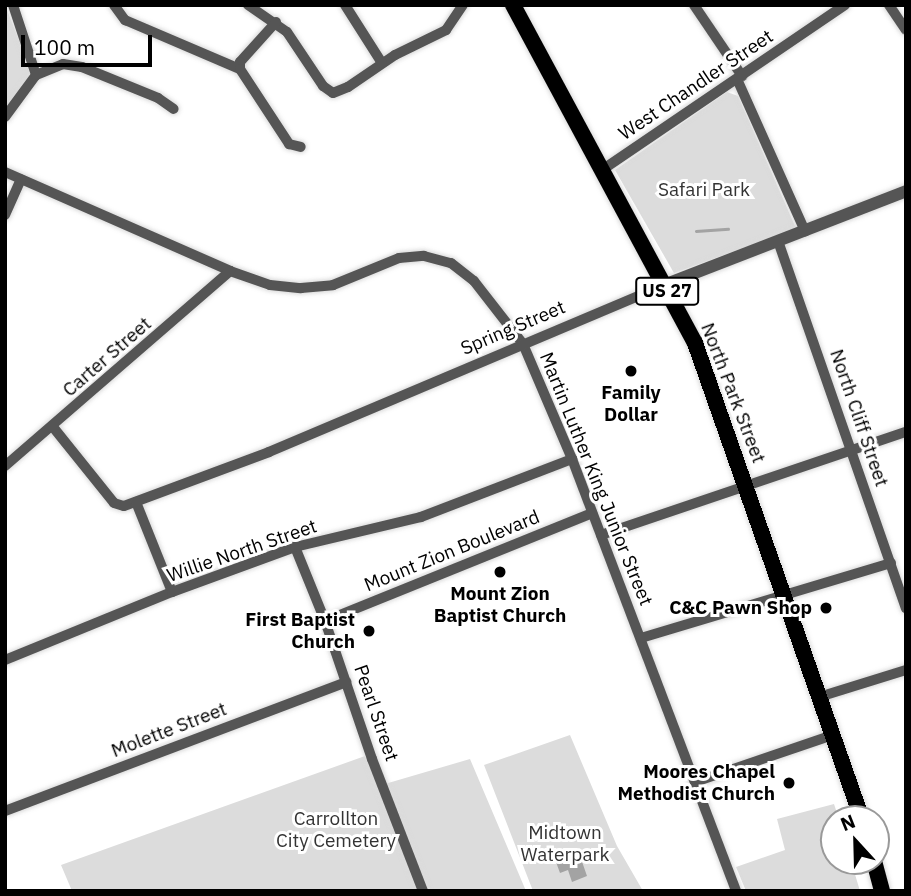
<!DOCTYPE html>
<html>
<head>
<meta charset="utf-8">
<style>
	body { margin:0 }
	#map { position:relative; width:911px; height:896px; overflow:hidden; background:#fff; font-family:"IBM Plex Sans",sans-serif }
	div>[style] { position:absolute }
	[style*='--x'] { left:calc(var(--x)*1px); top:calc(var(--y)*1px); width:calc(var(--w)*1px); rotate:calc(var(--a)*1deg) }
	.green>* { inset:0; background:#dcdcdc }
	.water>* { inset:0; background:#a3a3a3 }
	.stream>* { height:2.5px; margin:-1.25px; padding:0 1.25px; transform-origin:1.25px; border-radius:1.25px; background:#a3a3a3 }
	.roads { filter:drop-shadow(0 0 2px #dbdbdb) drop-shadow(0 0 2px #dbdbdb) }
	.minor>* { height:10px; margin:-5px; padding:0 5px; transform-origin:5px; border-radius:5px; background:#555 }
	.tertiary>* { height:12px; margin:-6px; padding:0 6px; transform-origin:6px; border-radius:6px; background:#555 }
	.primary>* { height:16px; margin:-8px; padding:0 8px; transform-origin:8px; border-radius:8px; background:#000 }
	.dots>* { width:19px; height:19px; translate:-50% -50%; box-sizing:border-box; border:4px solid #fff; border-radius:50% }
	span { translate:-50% -50%; white-space:nowrap; text-align:center; line-height:1.15; -webkit-text-stroke:6px #fff; paint-order:stroke }
	.shield-label span { padding:2px 5px; background:#fff; border:2px solid; border-radius:5px; -webkit-text-stroke-width:0 }
	.shield-label { font-size:18px; color:#000; font-weight:700 }
	.street-label { font-size:19px; color:#000 }
	.park-label { font-size:19px; color:#333 }
	.poi-label { font-size:19px; color:#000; font-weight:700 }
	.right { translate:-100% -50%; text-align:right }
	.frame { position:absolute; inset:0; border:7px solid #000; pointer-events:none }
	.north { position:absolute; left:820px; top:805px; width:70px; height:70px; box-sizing:border-box; background:#fff; border:2px solid #999; border-radius:50%; rotate:338deg; font-size:19px; font-weight:700; line-height:28px; text-align:center; color:#000 }
	.north::after { content:''; display:block; margin:auto; width:24px; height:32px; background:#000; clip-path:polygon(50% 0,100% 100%,50% 72%,0 100%) }
	.scale { position:absolute; left:21px; top:35px; width:131px; height:32px; box-sizing:border-box; border:4px solid #000; border-top:0; padding-left:9px; font-size:21px; line-height:24px; white-space:nowrap; color:#000; -webkit-text-stroke:5px #fff; paint-order:stroke }
</style>
</head>
<body>
<div id="map">
	<div class="green">
		<i style="clip-path:polygon(5px 5px,32px 73px,5px 111px)"></i>
		<i style="clip-path:polygon(727px 92px,738px 96px,795px 226px,793px 230px,674px 273px,615px 170px)"></i>
		<i style="clip-path:polygon(570px 735px,617px 846px,643px 891px,533px 891px,484px 765px)"></i>
		<i style="clip-path:polygon(365px 756px,378px 786px,470px 759px,526px 891px,72px 891px,61px 865px)"></i>
		<i style="clip-path:polygon(834px 804px,839px 819px,834px 819px,834px 861px,851px 861px,860px 891px,746px 891px,736px 867px,785px 850px,777px 819px)"></i>
	</div>
	<div class="water">
		<i style="clip-path:polygon(579px 853px,587px 876px,572px 882px,568px 870px,560px 873px,556px 862px)"></i>
	</div>
	<div class="stream">
		<i style="--x:696;--y:231;--w:32;--a:-4"></i>
	</div>
	<div class="roads">
		<div class="minor">
			<i style="--x:13;--y:5;--w:74;--a:71.8"></i>
			<i style="--x:114;--y:5;--w:19;--a:54"></i>
			<i style="--x:125;--y:20;--w:125;--a:23.1"></i>
			<i style="--x:248;--y:5;--w:47;--a:34.7"></i>
			<i style="--x:287;--y:32;--w:65;--a:56.3"></i>
			<i style="--x:323;--y:86;--w:12;--a:35"></i>
			<i style="--x:333;--y:93;--w:16;--a:-22"></i>
			<i style="--x:348;--y:87;--w:57;--a:-34.2"></i>
			<i style="--x:395;--y:55;--w:57;--a:-26.1"></i>
			<i style="--x:446;--y:30;--w:30;--a:-56"></i>
			<i style="--x:345;--y:5;--w:69;--a:57.5"></i>
			<i style="--x:694;--y:5;--w:86;--a:55.9"></i>
			<i style="--x:889;--y:5;--w:30;--a:56"></i>
			<i style="--x:276;--y:22;--w:54;--a:132"></i>
			<i style="--x:240;--y:62;--w:7;--a:90"></i>
			<i style="--x:240;--y:69;--w:90;--a:56.8"></i>
			<i style="--x:289;--y:144;--w:12;--a:14"></i>
			<i style="--x:737;--y:79;--w:167;--a:65.9"></i>
			<i style="--x:5;--y:117;--w:52;--a:-53.6"></i>
			<i style="--x:36;--y:75;--w:29;--a:-22"></i>
			<i style="--x:63;--y:64;--w:19;--a:9"></i>
			<i style="--x:82;--y:67;--w:82;--a:22.2"></i>
			<i style="--x:158;--y:98;--w:19;--a:35"></i>
			<i style="--x:602;--y:170;--w:294;--a:-34.2"></i>
			<i style="--x:5;--y:172;--w:246;--a:23.7"></i>
			<i style="--x:230;--y:271;--w:42;--a:19.3"></i>
			<i style="--x:270;--y:285;--w:31;--a:6"></i>
			<i style="--x:301;--y:288;--w:32;--a:-5"></i>
			<i style="--x:333;--y:285;--w:71;--a:-22.2"></i>
			<i style="--x:399;--y:258;--w:25;--a:-5"></i>
			<i style="--x:424;--y:256;--w:28;--a:15"></i>
			<i style="--x:451;--y:263;--w:29;--a:38"></i>
			<i style="--x:474;--y:281;--w:80;--a:52.1"></i>
			<i style="--x:523;--y:344;--w:125;--a:66.9"></i>
			<i style="--x:572;--y:459;--w:462;--a:69.2"></i>
			<i style="--x:5;--y:215;--w:39;--a:-66"></i>
			<i style="--x:778;--y:241;--w:389;--a:70.8"></i>
			<i style="--x:53;--y:427;--w:97;--a:51.2"></i>
			<i style="--x:114;--y:503;--w:10;--a:17"></i>
			<i style="--x:124;--y:506;--w:155;--a:-20.4"></i>
			<i style="--x:269;--y:452;--w:429;--a:-22.9"></i>
			<i style="--x:5;--y:466;--w:298;--a:-40.9"></i>
			<i style="--x:136;--y:502;--w:97;--a:68.2"></i>
			<i style="--x:601;--y:535;--w:322;--a:-18.7"></i>
			<i style="--x:295;--y:547;--w:80;--a:67.9"></i>
			<i style="--x:325;--y:621;--w:146;--a:71.2"></i>
			<i style="--x:372;--y:759;--w:142;--a:68.9"></i>
			<i style="--x:325;--y:621;--w:288;--a:-22"></i>
			<i style="--x:641;--y:638;--w:261;--a:-16.7"></i>
			<i style="--x:5;--y:660;--w:180;--a:-22.2"></i>
			<i style="--x:172;--y:592;--w:131;--a:-20.1"></i>
			<i style="--x:295;--y:547;--w:130;--a:-13.4"></i>
			<i style="--x:421;--y:517;--w:162;--a:-21"></i>
			<i style="--x:819;--y:697;--w:91;--a:-17.2"></i>
			<i style="--x:695;--y:782;--w:146;--a:-18.8"></i>
			<i style="--x:5;--y:811;--w:365;--a:-20.7"></i>
		</div>
		<div class="tertiary">
			<i style="--x:664;--y:285;--w:260;--a:-21.2"></i>
		</div>
		<div class="primary">
			<i style="--x:513;--y:5;--w:384;--a:61.7"></i>
			<i style="--x:695;--y:343;--w:504;--a:70.67"></i>
			<i style="--x:874;--y:861;--w:31;--a:75"></i>
		</div>
	</div>
	<div class="dots">
		<i style="left:631px;top:371px;background:#000"></i>
		<i style="left:500px;top:572px;background:#000"></i>
		<i style="left:826px;top:608px;background:#000"></i>
		<i style="left:369px;top:631px;background:#000"></i>
		<i style="left:789px;top:783px;background:#000"></i>
	</div>
	<div class="shield-label">
		<span style="left:667px;top:291px">US 27</span>
	</div>
	<div class="street-label">
		<span style="left:696px;top:85px;rotate:-34deg">West Chandler Street</span>
		<span style="left:513px;top:328px;rotate:-23deg">Spring Street</span>
		<span style="left:107px;top:357px;rotate:-41deg">Carter Street</span>
		<span style="left:733px;top:393px;rotate:69deg">North Park Street</span>
		<span style="left:859px;top:418px;rotate:71deg">North Cliff Street</span>
		<span style="left:596px;top:479px;rotate:68deg">Martin Luther King Junior Street</span>
		<span style="left:242px;top:551px;rotate:-19deg">Willie North Street</span>
		<span style="left:452px;top:551px;rotate:-22deg">Mount Zion Boulevard</span>
		<span style="left:376px;top:713px;rotate:71deg">Pearl Street</span>
		<span style="left:169px;top:730px;rotate:-21deg">Molette Street</span>
	</div>
	<div class="park-label">
		<span style="left:704px;top:190px">Safari Park</span>
		<span style="left:336px;top:830px">Carrollton<br>City Cemetery</span>
		<span style="left:565px;top:844px">Midtown<br>Waterpark</span>
	</div>
	<div class="poi-label">
		<span style="left:631px;top:404px">Family<br>Dollar</span>
		<span style="left:500px;top:605px">Mount Zion<br>Baptist Church</span>
		<span class="right" style="left:812px;top:608px">C&amp;C Pawn Shop</span>
		<span class="right" style="left:355px;top:631px">First Baptist<br>Church</span>
		<span class="right" style="left:775px;top:783px">Moores Chapel<br>Methodist Church</span>
	</div>
	<div class="frame"></div>
	<div class="north">N</div>
	<div class="scale">100 m</div>
</div>
</body>
</html>
